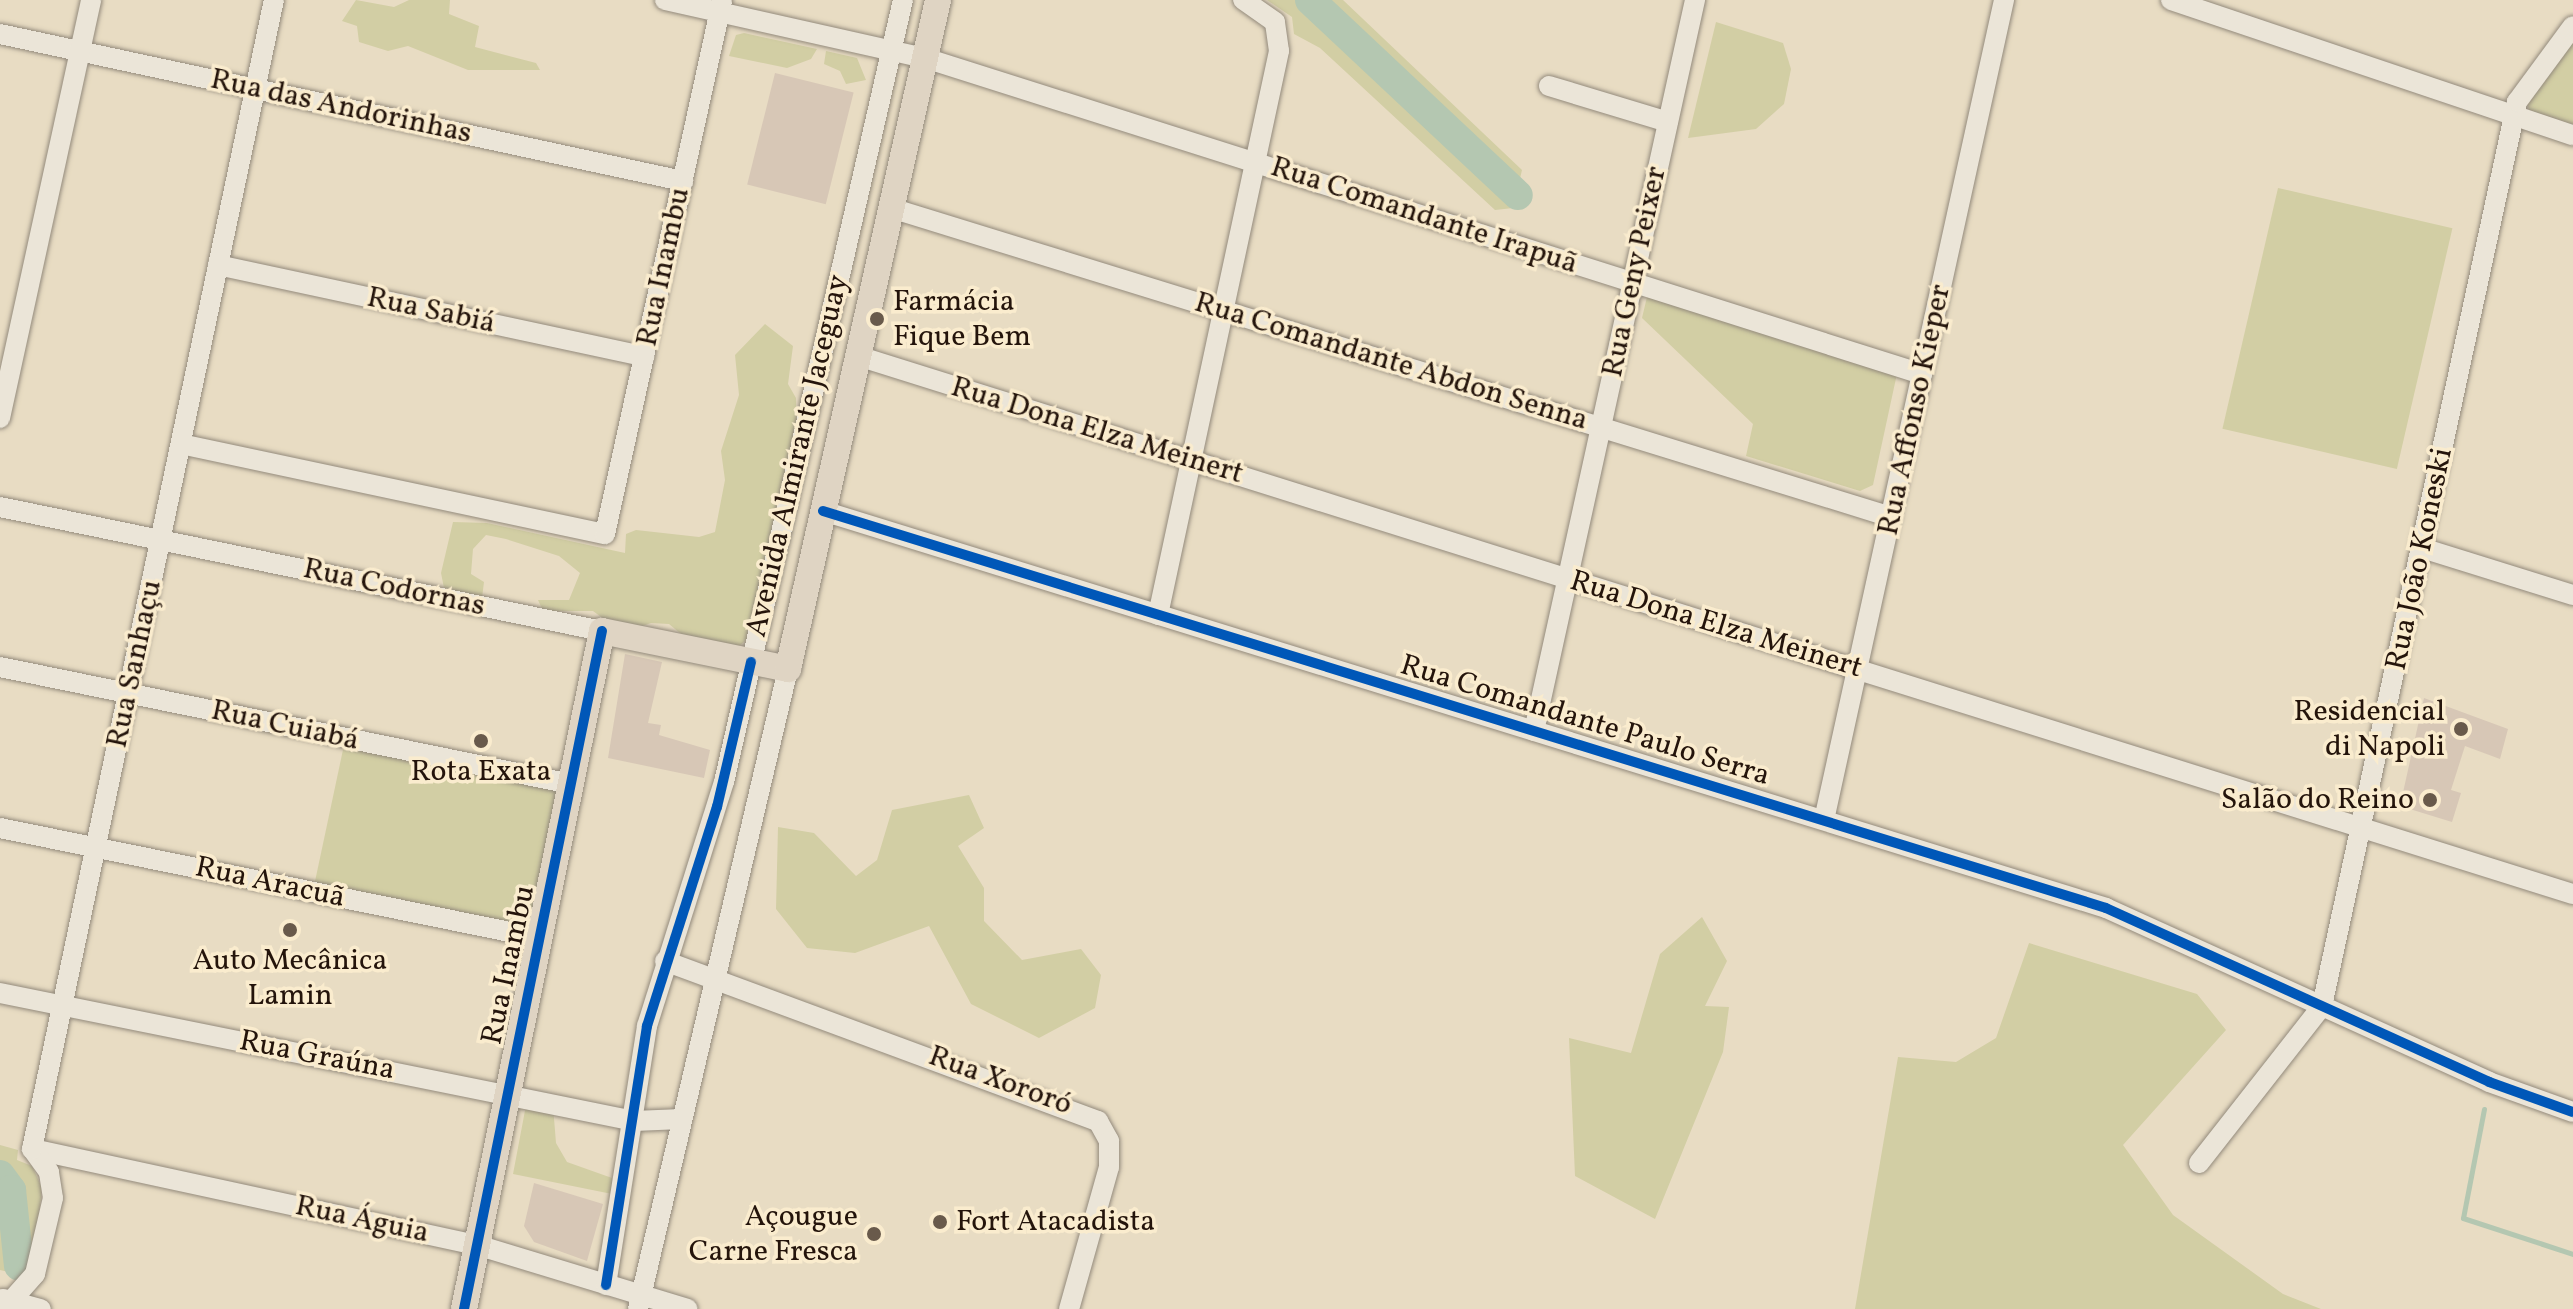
<!DOCTYPE html>
<html>
<head>
<meta charset="utf-8">
<style>
	body { margin:0 }
	#map { position:relative; width:2573px; height:1309px; overflow:hidden; background:#e8dcc3; font-family:Vollkorn,serif }
	div>[style] { position:absolute }
	[style*='--x'] { left:calc(var(--x)*1px); top:calc(var(--y)*1px); width:calc(var(--w)*1px); rotate:calc(var(--a)*1deg) }
	.green>* { inset:0; background:#d2cea4; transform-origin:0 0 }
	.stream>* { height:5px; margin:-2.5px; padding:0 2.5px; transform-origin:2.5px; border-radius:2.5px; background:#b4c7b1 }
	.river>* { height:30px; margin:-15px; padding:0 15px; transform-origin:15px; border-radius:15px; background:#b4c7b1 }
	.building>* { inset:0; background:#d7c7b6; transform-origin:0 0 }
	.roads { filter:drop-shadow(0 0 2px #938a7c) drop-shadow(0 0 2px #938a7c) }
	.minor>* { height:20px; margin:-10px; padding:0 10px; transform-origin:10px; border-radius:10px; background:#ebe5d8 }
	.major>* { height:26px; margin:-13px; padding:0 13px; transform-origin:13px; border-radius:13px; background:#dfd4c3 }
	.cycleway>* { height:10px; margin:-5px; padding:0 5px; transform-origin:5px; border-radius:5px; background:#0057b8 }
	.dots>* { width:22px; height:22px; translate:-50% -50%; box-sizing:border-box; border:4px solid #faecce; border-radius:50% }
	span { translate:-50% -50%; white-space:nowrap; text-align:center; line-height:1.15; -webkit-text-stroke:7px #faecce; paint-order:stroke }
	.street-label { font-size:30px; color:#24140b }
	.poi-label { font-size:30px; color:#24140b }
	.left { translate:0 -50%; text-align:left }
	.right { translate:-100% -50%; text-align:right }
</style>
</head>
<body>
<div id="map">
	<div class="green">
		<i style="clip-path:polygon(356px 0,394px 7px,409px 0,450px 0,449px 14px,479px 26px,475px 47px,536px 63px,540px 70px,468px 70px,408px 46px,388px 51px,359px 42px,357px 26px,342px 21px)"></i>
		<i style="clip-path:polygon(1267px 0,1343px 0,1522px 170px,1513px 208px,1495px 210px,1320px 48px,1294px 34px,1292px 17px)"></i>
		<i style="clip-path:polygon(1716px 22px,1783px 43px,1791px 69px,1784px 104px,1756px 129px,1688px 138px)"></i>
		<i style="clip-path:polygon(744px 33px,817px 49px,811px 59px,787px 68px,729px 56px,736px 35px)"></i>
		<i style="clip-path:polygon(2573px 43px,2573px 131px,2532px 117px,2526px 101px)"></i>
		<i style="clip-path:polygon(826px 51px,857px 58px,866px 80px,846px 84px,840px 71px,824px 64px)"></i>
		<i style="left:2278px;top:188px;width:179px;height:247px;rotate:13deg"></i>
		<i style="clip-path:polygon(1658px 289px,1898px 369px,1873px 485px,1860px 491px,1746px 456px,1753px 424px,1642px 318px,1647px 297px)"></i>
		<i style="clip-path:polygon(765px 324px,793px 346px,788px 384px,796px 398px,797px 436px,750px 637px,738px 647px,693px 644px,669px 624px,651px 623px,623px 633px,593px 611px,543px 611px,538px 600px,569px 600px,580px 573px,559px 556px,506px 539px,486px 535px,473px 549px,471px 574px,484px 582px,482px 598px,444px 588px,441px 573px,453px 522px,487px 523px,625px 553px,626px 534px,636px 530px,699px 537px,715px 532px,725px 480px,721px 451px,739px 395px,735px 355px)"></i>
		<i style="left:344px;top:745px;width:224px;height:147px;rotate:12deg"></i>
		<i style="clip-path:polygon(969px 795px,984px 828px,958px 846px,984px 888px,984px 921px,1022px 960px,1081px 949px,1101px 975px,1095px 1008px,1039px 1038px,971px 1004px,929px 926px,855px 953px,807px 948px,776px 909px,778px 827px,814px 833px,856px 876px,877px 860px,892px 810px)"></i>
		<i style="clip-path:polygon(1702px 917px,1727px 961px,1705px 1006px,1729px 1007px,1723px 1052px,1655px 1219px,1575px 1176px,1569px 1038px,1631px 1053px,1660px 954px)"></i>
		<i style="clip-path:polygon(2029px 943px,2197px 994px,2226px 1030px,2123px 1145px,2173px 1215px,2283px 1294px,2321px 1309px,1855px 1309px,1898px 1057px,1956px 1062px,1996px 1038px)"></i>
		<i style="clip-path:polygon(527px 1100px,553px 1106px,556px 1143px,567px 1162px,612px 1178px,617px 1195px,513px 1174px)"></i>
		<i style="clip-path:polygon(0 1145px,18px 1150px,17px 1160px,32px 1166px,42px 1188px,35px 1251px,24px 1274px,16px 1228px,21px 1201px,0 1168px)"></i>
		<i style="clip-path:polygon(0 1181px,6px 1197px,17px 1274px,0 1270px)"></i>
	</div>
	<div class="stream">
		<i style="--x:2484;--y:1109;--w:111;--a:100.9"></i>
		<i style="--x:2463;--y:1218;--w:116;--a:18.1"></i>
	</div>
	<div class="river">
		<i style="--x:1310;--y:0;--w:285;--a:43.2"></i>
		<i style="--x:0;--y:1175;--w:19;--a:54"></i>
		<i style="--x:11;--y:1190;--w:76;--a:84"></i>
	</div>
	<div class="building">
		<i style="left:775px;top:73px;width:81px;height:115px;rotate:14deg"></i>
		<i style="clip-path:polygon(625px 654px,662px 662px,648px 723px,661px 725px,659px 735px,710px 750px,704px 778px,608px 758px)"></i>
		<i style="clip-path:polygon(2424px 698px,2508px 729px,2500px 759px,2465px 746px,2451px 790px,2461px 793px,2452px 822px,2400px 806px)"></i>
		<i style="clip-path:polygon(534px 1183px,603px 1204px,587px 1261px,534px 1242px,524px 1226px)"></i>
	</div>
	<div class="roads">
		<div class="minor">
			<i style="--x:665;--y:0;--w:266;--a:12.6"></i>
			<i style="--x:925;--y:58;--w:1046;--a:17.59"></i>
			<i style="--x:2171;--y:0;--w:424;--a:18.6"></i>
			<i style="--x:0;--y:34;--w:699;--a:12.15"></i>
			<i style="--x:1549;--y:86;--w:124;--a:16.8"></i>
			<i style="--x:891;--y:208;--w:1047;--a:17.17"></i>
			<i style="--x:218;--y:265;--w:436;--a:12.1"></i>
			<i style="--x:858;--y:356;--w:1797;--a:17.42"></i>
			<i style="--x:0;--y:418;--w:428;--a:-77.7"></i>
			<i style="--x:181;--y:444;--w:433;--a:12"></i>
			<i style="--x:605;--y:534;--w:546;--a:-77.62"></i>
			<i style="--x:0;--y:507;--w:615;--a:11.64"></i>
			<i style="--x:823;--y:511;--w:1343;--a:17.19"></i>
			<i style="--x:2106;--y:908;--w:421;--a:24.4"></i>
			<i style="--x:2489;--y:1082;--w:89;--a:19.7"></i>
			<i style="--x:2422;--y:548;--w:158;--a:17.3"></i>
			<i style="--x:1158;--y:615;--w:577;--a:-77.89"></i>
			<i style="--x:1279;--y:51;--w:29;--a:-98"></i>
			<i style="--x:1275;--y:22;--w:39;--a:-145"></i>
			<i style="--x:0;--y:667;--w:583;--a:11.58"></i>
			<i style="--x:1534;--y:731;--w:749;--a:-77.58"></i>
			<i style="--x:1824;--y:820;--w:840;--a:-77.62"></i>
			<i style="--x:0;--y:828;--w:550;--a:11.53"></i>
			<i style="--x:665;--y:961;--w:462;--a:20.3"></i>
			<i style="--x:1098;--y:1121;--w:23;--a:61"></i>
			<i style="--x:1109;--y:1141;--w:26;--a:90"></i>
			<i style="--x:1109;--y:1167;--w:148;--a:105.7"></i>
			<i style="--x:0;--y:993;--w:647;--a:11.41"></i>
			<i style="--x:634;--y:1121;--w:48;--a:-2.4"></i>
			<i style="--x:32;--y:1149;--w:455;--a:12.2"></i>
			<i style="--x:477;--y:1245;--w:220;--a:16.9"></i>
			<i style="--x:2199;--y:1163;--w:199;--a:-51.9"></i>
			<i style="--x:2322;--y:1006;--w:925;--a:-77.83"></i>
			<i style="--x:2517;--y:102;--w:94;--a:-53.6"></i>
			<i style="--x:606;--y:1285;--w:262;--a:-81"></i>
			<i style="--x:647;--y:1026;--w:256;--a:-72.5"></i>
			<i style="--x:724;--y:782;--w:802;--a:-77.11"></i>
			<i style="--x:3;--y:1299;--w:39;--a:15"></i>
			<i style="--x:4;--y:1309;--w:47;--a:-48.5"></i>
			<i style="--x:35;--y:1274;--w:78;--a:-76.7"></i>
			<i style="--x:53;--y:1198;--w:26;--a:-99"></i>
			<i style="--x:49;--y:1172;--w:29;--a:-126"></i>
			<i style="--x:32;--y:1149;--w:1174;--a:-78.11"></i>
			<i style="--x:638;--y:1309;--w:657;--a:-76.81"></i>
		</div>
		<div class="major">
			<i style="--x:464;--y:1309;--w:692;--a:-78.5"></i>
			<i style="--x:602;--y:631;--w:190;--a:11.5"></i>
			<i style="--x:788;--y:669;--w:686;--a:-77.36"></i>
		</div>
	</div>
	<div class="cycleway">
		<i style="--x:823;--y:511;--w:1343;--a:17.19"></i>
		<i style="--x:2106;--y:908;--w:421;--a:24.4"></i>
		<i style="--x:2489;--y:1082;--w:89;--a:19.7"></i>
		<i style="--x:606;--y:1285;--w:262;--a:-81"></i>
		<i style="--x:647;--y:1026;--w:230;--a:-72.3"></i>
		<i style="--x:717;--y:807;--w:149;--a:-76.8"></i>
		<i style="--x:464;--y:1309;--w:692;--a:-78.5"></i>
	</div>
	<div class="dots">
		<i style="left:877px;top:319px;background:#695a4b"></i>
		<i style="left:2461px;top:729px;background:#695a4b"></i>
		<i style="left:481px;top:741px;background:#695a4b"></i>
		<i style="left:2430px;top:800px;background:#695a4b"></i>
		<i style="left:290px;top:930px;background:#695a4b"></i>
		<i style="left:940px;top:1222px;background:#695a4b"></i>
		<i style="left:874px;top:1234px;background:#695a4b"></i>
	</div>
	<div class="street-label">
		<span style="left:341px;top:107px;rotate:12deg">Rua das Andorinhas</span>
		<span style="left:1424px;top:216px;rotate:18deg">Rua Comandante Irapuã</span>
		<span style="left:664px;top:267px;rotate:-78deg">Rua Inambu</span>
		<span style="left:1635px;top:272px;rotate:-78deg">Rua Geny Peixer</span>
		<span style="left:431px;top:311px;rotate:12deg">Rua Sabiá</span>
		<span style="left:1391px;top:362px;rotate:17deg">Rua Comandante Abdon Senna</span>
		<span style="left:1915px;top:410px;rotate:-78deg">Rua Affonso Kieper</span>
		<span style="left:1097px;top:431px;rotate:17deg">Rua Dona Elza Meinert</span>
		<span style="left:798px;top:456px;rotate:-77deg">Avenida Almirante Jaceguay</span>
		<span style="left:2420px;top:559px;rotate:-78deg">Rua João Koneski</span>
		<span style="left:394px;top:588px;rotate:12deg">Rua Codornas</span>
		<span style="left:1716px;top:625px;rotate:17deg">Rua Dona Elza Meinert</span>
		<span style="left:135px;top:664px;rotate:-78deg">Rua Sanhaçu</span>
		<span style="left:1585px;top:721px;rotate:17deg">Rua Comandante Paulo Serra</span>
		<span style="left:285px;top:726px;rotate:12deg">Rua Cuiabá</span>
		<span style="left:270px;top:883px;rotate:12deg">Rua Aracuã</span>
		<span style="left:509px;top:965px;rotate:-78deg">Rua Inambu</span>
		<span style="left:317px;top:1056px;rotate:11deg">Rua Graúna</span>
		<span style="left:1000px;top:1081px;rotate:20deg">Rua Xororó</span>
		<span style="left:362px;top:1220px;rotate:12deg">Rua Águia</span>
	</div>
	<div class="poi-label">
		<span class="left" style="left:893px;top:319px">Farmácia<br>Fique Bem</span>
		<span class="right" style="left:2445px;top:729px">Residencial<br>di Napoli</span>
		<span style="left:481px;top:772px">Rota Exata</span>
		<span class="right" style="left:2414px;top:800px">Salão do Reino</span>
		<span style="left:290px;top:978px">Auto Mecânica<br>Lamin</span>
		<span class="right" style="left:858px;top:1234px">Açougue<br>Carne Fresca</span>
		<span class="left" style="left:956px;top:1222px">Fort Atacadista</span>
	</div>
</div>
</body>
</html>
